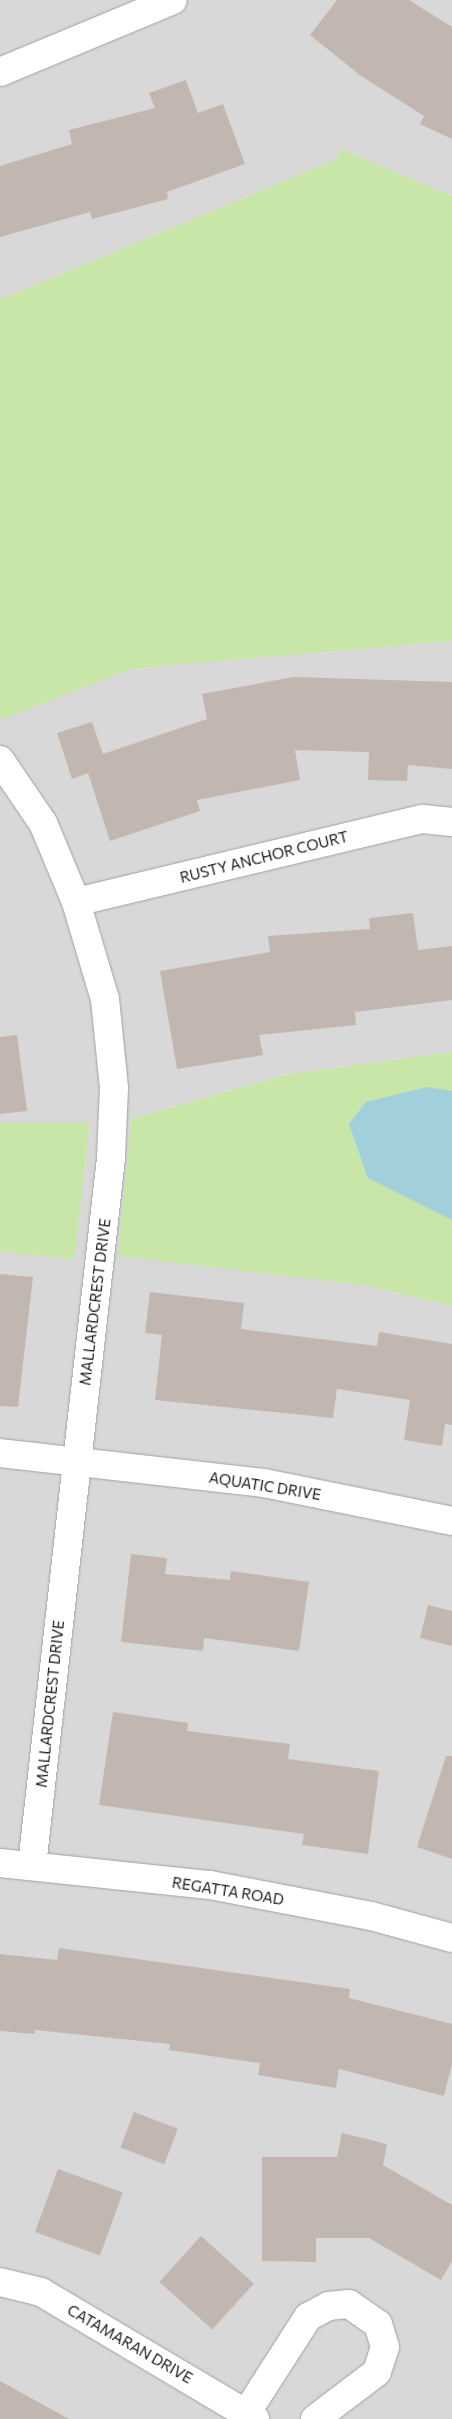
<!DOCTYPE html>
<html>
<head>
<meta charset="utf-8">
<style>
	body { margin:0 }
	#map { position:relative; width:452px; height:2419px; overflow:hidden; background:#ece8e1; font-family:Commissioner,sans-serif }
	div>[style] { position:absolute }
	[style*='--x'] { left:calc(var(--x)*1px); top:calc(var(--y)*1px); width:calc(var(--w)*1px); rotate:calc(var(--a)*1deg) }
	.residential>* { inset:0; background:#d9d8d8 }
	.grass>* { inset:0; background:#c8e6a7 }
	.water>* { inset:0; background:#a1cfda }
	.building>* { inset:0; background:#c1b7b0; transform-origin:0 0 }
	.roads { filter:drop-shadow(0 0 1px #a2a2a2) drop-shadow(0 0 1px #a2a2a2) }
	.minor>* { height:28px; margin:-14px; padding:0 14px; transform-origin:14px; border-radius:14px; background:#fff }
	span { translate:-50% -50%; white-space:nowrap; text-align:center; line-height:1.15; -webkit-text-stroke:4px #fff; paint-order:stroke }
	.street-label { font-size:15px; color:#1b1b1b }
</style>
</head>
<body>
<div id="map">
	<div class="residential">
		<i style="clip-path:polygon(0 0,452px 0,452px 196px,341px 149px,338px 159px,0 300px)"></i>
		<i style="clip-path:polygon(452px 641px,452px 1052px,285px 1075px,132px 1119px,129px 1169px,364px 1285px,452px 1306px,452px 2419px,0 2419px,0 1251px,75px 1259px,90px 1123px,0 1123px,0 714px,4px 718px,131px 669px)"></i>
	</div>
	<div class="grass">
		<i style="clip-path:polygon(341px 149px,452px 196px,452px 641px,131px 669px,4px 719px,0 714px,0 300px,338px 159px)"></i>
		<i style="clip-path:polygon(452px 1052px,452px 1306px,364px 1285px,118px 1256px,132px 1119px,285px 1075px)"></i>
		<i style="clip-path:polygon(0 1123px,90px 1123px,75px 1260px,0 1251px)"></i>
	</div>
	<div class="water">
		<i style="clip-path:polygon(427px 1087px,452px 1091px,452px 1220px,368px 1178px,349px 1124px,366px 1102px)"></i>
	</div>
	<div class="building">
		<i style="clip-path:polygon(337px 0,409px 0,452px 27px,452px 139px,420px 124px,424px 116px,361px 76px,310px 35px)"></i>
		<i style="clip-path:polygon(186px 80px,198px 113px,223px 104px,245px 164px,167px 192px,168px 199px,92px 219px,90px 212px,0 237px,0 166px,72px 144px,69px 130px,155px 108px,149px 93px)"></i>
		<i style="clip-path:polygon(293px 677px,452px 682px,452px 769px,408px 765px,407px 781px,368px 780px,369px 752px,295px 750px,300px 780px,197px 800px,200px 811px,110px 841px,88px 773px,72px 779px,57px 733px,92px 722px,103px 754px,207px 719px,202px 694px)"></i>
		<i style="clip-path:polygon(413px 913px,418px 950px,452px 946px,452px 1000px,355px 1012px,356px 1025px,259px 1035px,263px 1055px,177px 1069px,160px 971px,270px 952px,268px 936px,370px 929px,369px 918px)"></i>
		<i style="clip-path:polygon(17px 1035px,27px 1111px,0 1114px,0 1037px)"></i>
		<i style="clip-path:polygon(0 1274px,33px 1277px,18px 1407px,0 1406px)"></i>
		<i style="clip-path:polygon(150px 1292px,244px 1303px,241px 1329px,377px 1346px,379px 1332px,452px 1344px,452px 1425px,445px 1424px,442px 1446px,404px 1440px,410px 1400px,337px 1389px,333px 1418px,155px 1400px,162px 1335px,145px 1333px)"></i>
		<i style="clip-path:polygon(131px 1554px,167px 1558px,165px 1574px,230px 1580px,231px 1571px,309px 1582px,299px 1651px,204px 1638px,203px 1651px,121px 1642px)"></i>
		<i style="clip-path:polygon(428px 1605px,452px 1611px,452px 1646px,420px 1638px)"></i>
		<i style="clip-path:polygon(113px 1712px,188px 1723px,187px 1731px,290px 1744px,288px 1759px,379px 1771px,368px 1854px,302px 1845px,304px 1834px,99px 1805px)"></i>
		<i style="clip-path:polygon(446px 1756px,452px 1756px,452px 1859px,417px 1847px)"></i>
		<i style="clip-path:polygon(59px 1948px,350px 1989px,349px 1998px,452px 2024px,452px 2064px,444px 2096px,339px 2069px,336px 2088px,258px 2075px,260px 2063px,169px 2050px,170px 2044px,35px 2030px,35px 2034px,0 2031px,0 1954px,57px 1960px)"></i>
		<i style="left:134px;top:2112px;width:47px;height:38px;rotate:21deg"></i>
		<i style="clip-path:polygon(342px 2133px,387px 2144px,383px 2165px,452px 2205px,452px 2261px,441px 2280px,369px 2238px,316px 2238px,316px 2262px,262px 2261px,262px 2157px,337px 2157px)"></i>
		<i style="left:58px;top:2169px;width:69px;height:67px;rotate:20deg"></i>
		<i style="left:201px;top:2236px;width:71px;height:62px;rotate:42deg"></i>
		<i style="clip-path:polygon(0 2381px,69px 2419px,0 2419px)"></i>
	</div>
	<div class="roads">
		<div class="minor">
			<i style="--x:0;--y:72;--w:187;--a:-22.6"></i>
			<i style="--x:0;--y:760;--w:76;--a:55.7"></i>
			<i style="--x:43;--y:823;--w:86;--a:67.3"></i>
			<i style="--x:76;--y:902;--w:101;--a:73.4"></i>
			<i style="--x:105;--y:999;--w:89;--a:84.2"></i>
			<i style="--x:114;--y:1088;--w:70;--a:92.5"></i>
			<i style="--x:111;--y:1158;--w:712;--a:96.37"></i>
			<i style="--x:76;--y:902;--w:357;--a:-13.5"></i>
			<i style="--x:423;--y:819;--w:29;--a:6"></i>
			<i style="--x:0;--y:1453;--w:266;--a:6.5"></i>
			<i style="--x:264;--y:1483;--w:192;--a:11.4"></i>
			<i style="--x:0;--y:1863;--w:211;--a:6"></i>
			<i style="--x:210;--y:1885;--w:164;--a:10.9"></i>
			<i style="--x:371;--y:1916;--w:84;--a:15.2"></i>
			<i style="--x:0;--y:2282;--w:42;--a:13.7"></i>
			<i style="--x:41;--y:2292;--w:249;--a:30.7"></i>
			<i style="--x:247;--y:2412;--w:113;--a:-57.3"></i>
			<i style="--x:308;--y:2317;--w:24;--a:-28"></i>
			<i style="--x:329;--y:2306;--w:20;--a:-6"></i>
			<i style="--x:349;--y:2304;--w:35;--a:35"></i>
			<i style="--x:378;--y:2324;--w:24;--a:73"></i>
			<i style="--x:385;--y:2347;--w:26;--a:108"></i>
			<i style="--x:377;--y:2372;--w:78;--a:142.8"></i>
		</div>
	</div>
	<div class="street-label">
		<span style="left:264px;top:857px;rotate:-14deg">RUSTY ANCHOR COURT</span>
		<span style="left:95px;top:1302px;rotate:-83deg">MALLARDCREST DRIVE</span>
		<span style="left:265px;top:1486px;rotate:9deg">AQUATIC DRIVE</span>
		<span style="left:50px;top:1704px;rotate:-84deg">MALLARDCREST DRIVE</span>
		<span style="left:228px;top:1891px;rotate:9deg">REGATTA ROAD</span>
		<span style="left:130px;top:2344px;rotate:30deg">CATAMARAN DRIVE</span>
	</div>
</div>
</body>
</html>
